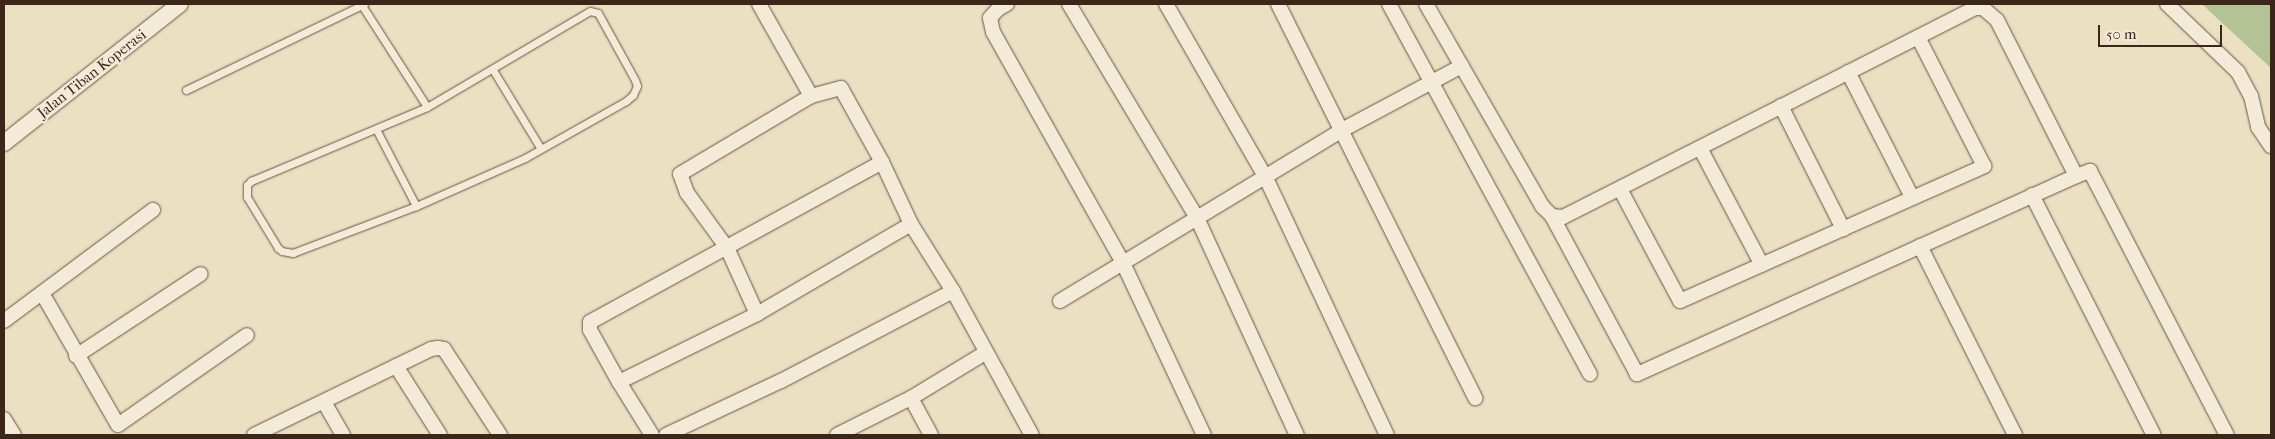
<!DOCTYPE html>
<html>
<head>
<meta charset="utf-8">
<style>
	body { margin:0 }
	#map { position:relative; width:2275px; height:439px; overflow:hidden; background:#ece0c3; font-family:"IM FELL French Canon",serif }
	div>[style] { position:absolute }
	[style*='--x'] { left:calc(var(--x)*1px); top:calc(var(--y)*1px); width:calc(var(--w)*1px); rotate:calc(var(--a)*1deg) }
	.green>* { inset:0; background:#b4c396 }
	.roads { filter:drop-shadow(0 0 1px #685444) drop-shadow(0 0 1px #685444) }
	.service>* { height:7px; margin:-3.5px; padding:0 3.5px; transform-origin:3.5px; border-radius:3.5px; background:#f3ebd8 }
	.minor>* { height:14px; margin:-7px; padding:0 7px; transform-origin:7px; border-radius:7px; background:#f3ebd8 }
	.tertiary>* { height:16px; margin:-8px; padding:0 8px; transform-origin:8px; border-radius:8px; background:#f3ebd8 }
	span { translate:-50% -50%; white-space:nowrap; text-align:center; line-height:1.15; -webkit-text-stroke:4.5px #f3ebd8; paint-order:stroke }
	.street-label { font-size:15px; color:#3c2519 }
	.frame { position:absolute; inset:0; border:5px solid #3c2519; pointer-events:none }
	.scale { position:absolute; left:2098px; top:25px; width:124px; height:22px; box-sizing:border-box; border:2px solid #3c2519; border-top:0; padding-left:6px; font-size:15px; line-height:18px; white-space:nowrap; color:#3c2519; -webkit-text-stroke:4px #f3ebd8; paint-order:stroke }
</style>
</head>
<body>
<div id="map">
	<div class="green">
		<i style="clip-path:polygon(2202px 4px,2271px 4px,2271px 68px,2219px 20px)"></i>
	</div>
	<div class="roads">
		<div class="service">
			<i style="--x:361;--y:4;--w:122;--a:57.3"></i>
			<i style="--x:590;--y:11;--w:8;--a:14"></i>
			<i style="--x:598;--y:13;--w:77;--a:61.1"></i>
			<i style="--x:635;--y:80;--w:6;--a:72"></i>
			<i style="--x:637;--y:86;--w:10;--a:114"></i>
			<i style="--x:633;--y:95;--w:9;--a:139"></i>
			<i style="--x:626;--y:101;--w:116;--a:150.6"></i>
			<i style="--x:525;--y:158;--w:119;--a:156.2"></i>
			<i style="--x:416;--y:206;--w:132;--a:159.1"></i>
			<i style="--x:293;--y:253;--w:11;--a:-170"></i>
			<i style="--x:282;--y:251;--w:5;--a:-143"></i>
			<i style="--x:278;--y:248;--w:60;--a:-121.3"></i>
			<i style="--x:247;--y:197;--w:12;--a:-90"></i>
			<i style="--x:247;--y:185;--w:6;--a:-45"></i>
			<i style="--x:251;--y:181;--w:191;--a:-22.8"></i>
			<i style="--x:427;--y:107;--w:189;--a:-30.5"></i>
			<i style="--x:493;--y:70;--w:92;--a:58.7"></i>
			<i style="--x:186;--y:90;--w:198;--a:-25.8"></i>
			<i style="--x:376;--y:129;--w:87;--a:62.5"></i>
		</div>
		<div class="minor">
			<i style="--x:759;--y:4;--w:106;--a:60.5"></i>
			<i style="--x:1007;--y:4;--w:10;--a:151"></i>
			<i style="--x:998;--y:9;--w:12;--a:132"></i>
			<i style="--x:990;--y:18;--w:14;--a:78"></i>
			<i style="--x:993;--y:32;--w:265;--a:60.6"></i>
			<i style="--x:1123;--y:263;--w:190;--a:64.8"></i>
			<i style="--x:1069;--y:4;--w:249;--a:59.1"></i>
			<i style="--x:1197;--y:218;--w:239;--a:65.3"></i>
			<i style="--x:1166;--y:4;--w:198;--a:60.1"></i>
			<i style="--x:1265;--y:176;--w:286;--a:64.8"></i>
			<i style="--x:1278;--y:4;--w:441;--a:63.4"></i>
			<i style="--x:1389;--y:4;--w:421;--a:61.5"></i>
			<i style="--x:1426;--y:4;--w:233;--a:60.1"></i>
			<i style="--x:1542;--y:206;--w:14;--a:45"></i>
			<i style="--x:1552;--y:216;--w:11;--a:5"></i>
			<i style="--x:1563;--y:217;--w:462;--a:-26.9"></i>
			<i style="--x:1975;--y:8;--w:8;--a:0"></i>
			<i style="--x:1983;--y:8;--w:18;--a:41"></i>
			<i style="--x:1997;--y:20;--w:175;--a:63.1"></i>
			<i style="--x:2076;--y:176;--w:482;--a:155.7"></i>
			<i style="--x:1637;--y:374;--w:179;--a:-118.3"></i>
			<i style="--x:2167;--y:4;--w:98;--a:43.8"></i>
			<i style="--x:2238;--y:72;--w:27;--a:62"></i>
			<i style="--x:2251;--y:96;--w:32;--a:77"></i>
			<i style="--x:2258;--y:127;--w:23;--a:56"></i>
			<i style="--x:1848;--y:72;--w:140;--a:62.9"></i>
			<i style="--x:1781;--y:106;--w:138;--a:63.2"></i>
			<i style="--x:1700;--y:148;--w:132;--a:62.1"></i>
			<i style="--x:2076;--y:176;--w:15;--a:-20"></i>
			<i style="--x:2090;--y:171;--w:297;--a:62.6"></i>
			<i style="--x:1620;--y:189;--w:127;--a:61.8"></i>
			<i style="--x:1680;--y:301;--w:333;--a:-23.9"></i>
			<i style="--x:1984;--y:166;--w:145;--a:-117.1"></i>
			<i style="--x:2032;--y:195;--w:269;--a:63.1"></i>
			<i style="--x:1920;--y:246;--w:212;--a:63.3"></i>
			<i style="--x:42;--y:293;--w:152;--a:60.1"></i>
			<i style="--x:118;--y:425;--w:157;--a:-34.9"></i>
			<i style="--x:1060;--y:301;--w:330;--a:-31.2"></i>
			<i style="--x:1342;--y:130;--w:136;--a:-28.1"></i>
			<i style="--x:757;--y:314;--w:72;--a:-114.4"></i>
			<i style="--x:727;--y:248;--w:68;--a:-126"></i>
			<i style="--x:687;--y:193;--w:20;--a:-110"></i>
			<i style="--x:680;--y:174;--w:152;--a:-30.8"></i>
			<i style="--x:811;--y:96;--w:31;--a:-15"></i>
			<i style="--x:841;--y:88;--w:85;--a:61"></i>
			<i style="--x:882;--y:162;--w:68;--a:64.9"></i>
			<i style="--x:911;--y:224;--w:79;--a:57.9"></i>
			<i style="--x:953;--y:291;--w:164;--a:61.3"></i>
			<i style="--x:4;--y:321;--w:186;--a:-36.7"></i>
			<i style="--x:76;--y:356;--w:149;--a:-33.3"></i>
			<i style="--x:396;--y:366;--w:82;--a:57.5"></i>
			<i style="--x:619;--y:382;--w:154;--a:-26.2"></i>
			<i style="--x:757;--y:314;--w:178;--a:-30.3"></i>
			<i style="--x:911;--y:398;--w:42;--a:61.6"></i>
			<i style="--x:324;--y:402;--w:38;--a:60"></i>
			<i style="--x:4;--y:419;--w:19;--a:58"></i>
			<i style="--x:254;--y:435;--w:197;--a:-25.9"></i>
			<i style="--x:431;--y:349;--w:7;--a:-8"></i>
			<i style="--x:438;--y:348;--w:6;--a:9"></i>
			<i style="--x:444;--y:349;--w:103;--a:56.9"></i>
			<i style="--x:652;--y:435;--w:62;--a:-121.9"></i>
			<i style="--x:619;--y:382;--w:60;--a:-119.1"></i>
			<i style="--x:590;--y:330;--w:8;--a:-90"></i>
			<i style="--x:590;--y:322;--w:333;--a:-28.7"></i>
			<i style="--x:666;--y:435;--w:127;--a:-25.2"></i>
			<i style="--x:781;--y:381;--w:194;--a:-27.6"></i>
			<i style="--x:837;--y:435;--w:83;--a:-26.6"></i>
			<i style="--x:911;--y:398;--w:87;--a:-31.3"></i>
		</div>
		<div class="tertiary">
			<i style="--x:4;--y:143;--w:224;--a:-38.3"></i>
		</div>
	</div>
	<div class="street-label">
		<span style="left:92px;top:74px;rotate:-38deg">Jalan Tiban Koperasi</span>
	</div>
	<div class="frame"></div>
	<div class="scale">50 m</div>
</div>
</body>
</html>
